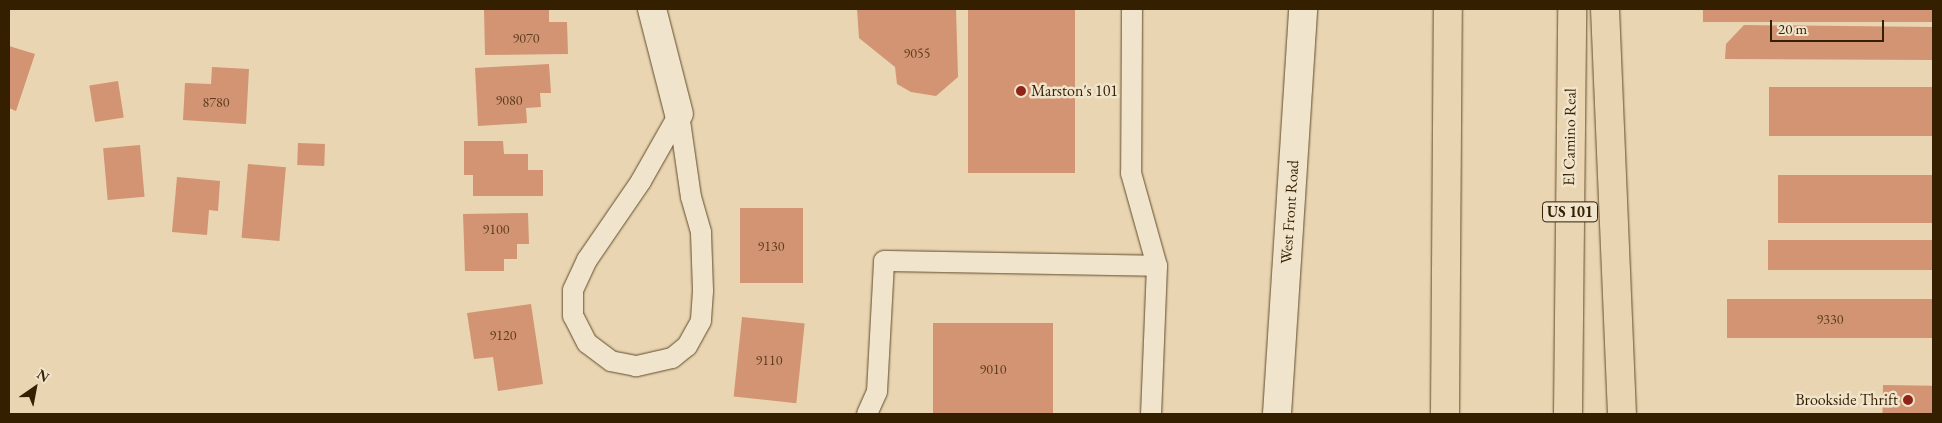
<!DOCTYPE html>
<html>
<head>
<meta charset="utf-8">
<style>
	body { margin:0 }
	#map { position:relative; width:1942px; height:423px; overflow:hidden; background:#e9d5b1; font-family:"EB Garamond",serif }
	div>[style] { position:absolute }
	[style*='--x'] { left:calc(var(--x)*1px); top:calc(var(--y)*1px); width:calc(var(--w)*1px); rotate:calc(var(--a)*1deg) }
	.building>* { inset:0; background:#d29472; transform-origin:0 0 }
	.roads { filter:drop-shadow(0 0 1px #614c2d) drop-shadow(0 0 1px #614c2d) }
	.service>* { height:20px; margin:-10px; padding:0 10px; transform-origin:10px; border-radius:10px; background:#f1e4cc }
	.minor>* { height:28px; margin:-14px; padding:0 14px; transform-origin:14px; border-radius:14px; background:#f1e4cc }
	.tertiary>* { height:28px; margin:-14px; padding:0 14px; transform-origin:14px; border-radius:14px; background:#f1e4cc }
	.motorway>* { height:28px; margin:-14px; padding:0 14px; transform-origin:14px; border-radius:14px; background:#e9d5b1 }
	.dots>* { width:14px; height:14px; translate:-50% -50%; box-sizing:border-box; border:2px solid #f1e4cc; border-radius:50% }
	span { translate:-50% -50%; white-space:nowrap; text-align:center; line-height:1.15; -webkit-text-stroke:5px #f1e4cc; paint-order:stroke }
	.number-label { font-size:14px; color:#5c3c1d }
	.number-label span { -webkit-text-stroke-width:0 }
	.shield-label span { padding:1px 4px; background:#f1e4cc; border:1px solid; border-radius:4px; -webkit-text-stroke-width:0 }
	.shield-label { font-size:15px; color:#341f01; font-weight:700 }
	.poi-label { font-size:16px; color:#341f01 }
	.left { translate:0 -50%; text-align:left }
	.right { translate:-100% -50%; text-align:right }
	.street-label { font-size:16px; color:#341f01 }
	.frame { position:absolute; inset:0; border:10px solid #341f01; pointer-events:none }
	.north { position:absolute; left:10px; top:363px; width:50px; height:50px; -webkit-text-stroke:4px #f1e4cc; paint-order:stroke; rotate:33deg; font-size:14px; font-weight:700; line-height:20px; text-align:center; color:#341f01 }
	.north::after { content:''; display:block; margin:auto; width:18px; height:22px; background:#341f01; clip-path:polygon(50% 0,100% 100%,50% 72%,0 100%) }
	.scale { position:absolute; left:1770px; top:20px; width:114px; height:22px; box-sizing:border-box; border:2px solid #341f01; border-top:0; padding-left:6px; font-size:15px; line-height:18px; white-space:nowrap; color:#341f01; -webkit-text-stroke:4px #f1e4cc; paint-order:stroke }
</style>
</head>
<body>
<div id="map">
	<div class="building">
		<i style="clip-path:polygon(484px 9px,549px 9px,549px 22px,567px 22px,568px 54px,485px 55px)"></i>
		<i style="clip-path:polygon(857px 9px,956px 9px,958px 77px,936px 96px,911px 92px,897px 84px,895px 67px,859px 38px)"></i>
		<i style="left:968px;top:9px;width:107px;height:164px"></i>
		<i style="left:1703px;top:9px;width:230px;height:13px"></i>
		<i style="clip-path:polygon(1744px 25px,1933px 27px,1933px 60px,1725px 59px,1726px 44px)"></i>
		<i style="clip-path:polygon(9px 46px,35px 54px,16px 111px,9px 108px)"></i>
		<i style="clip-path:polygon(549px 64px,551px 93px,540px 93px,541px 107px,526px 108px,527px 123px,478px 126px,475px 68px)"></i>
		<i style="clip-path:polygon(212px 67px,249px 69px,246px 124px,183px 120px,185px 83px,211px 84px)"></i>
		<i style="left:118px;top:81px;width:37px;height:29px;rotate:81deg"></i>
		<i style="left:1769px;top:87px;width:164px;height:49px"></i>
		<i style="clip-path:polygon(464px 141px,503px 141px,504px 154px,528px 154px,528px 170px,543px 170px,543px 196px,473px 196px,473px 175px,464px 175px)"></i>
		<i style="left:298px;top:143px;width:27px;height:22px;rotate:2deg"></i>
		<i style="left:140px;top:145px;width:52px;height:37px;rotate:85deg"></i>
		<i style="left:248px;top:164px;width:38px;height:74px;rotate:5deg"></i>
		<i style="left:1778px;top:175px;width:155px;height:48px"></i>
		<i style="clip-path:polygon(177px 177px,220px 181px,218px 211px,209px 210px,207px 235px,172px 232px)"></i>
		<i style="left:740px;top:208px;width:63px;height:75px"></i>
		<i style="clip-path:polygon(528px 213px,529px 244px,517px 244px,517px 259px,504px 259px,504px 271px,465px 271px,463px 214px)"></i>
		<i style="left:1768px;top:240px;width:165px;height:30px"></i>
		<i style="left:1727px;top:299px;width:206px;height:39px"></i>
		<i style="clip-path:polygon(531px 304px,543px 384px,498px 391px,493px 357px,474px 359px,467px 313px)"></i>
		<i style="left:742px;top:317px;width:63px;height:80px;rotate:6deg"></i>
		<i style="left:933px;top:323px;width:120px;height:91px"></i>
		<i style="left:1883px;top:385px;width:50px;height:29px;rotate:1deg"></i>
	</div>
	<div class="roads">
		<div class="service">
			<i style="--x:1132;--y:9;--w:164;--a:90.3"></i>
			<i style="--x:1131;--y:173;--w:97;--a:74.4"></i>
			<i style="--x:1157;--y:266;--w:148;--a:92.3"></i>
			<i style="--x:679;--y:114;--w:84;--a:81.8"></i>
			<i style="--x:691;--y:197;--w:37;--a:74"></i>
			<i style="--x:701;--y:233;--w:58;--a:88"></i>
			<i style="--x:703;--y:291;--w:30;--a:94"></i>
			<i style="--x:701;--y:321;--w:29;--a:119"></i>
			<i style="--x:687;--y:346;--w:19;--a:141"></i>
			<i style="--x:672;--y:358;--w:37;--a:167"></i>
			<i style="--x:636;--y:366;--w:25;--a:-169"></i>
			<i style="--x:611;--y:361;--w:30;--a:-143"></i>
			<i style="--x:587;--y:343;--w:30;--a:-117"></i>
			<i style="--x:573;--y:316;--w:26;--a:-90"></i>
			<i style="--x:573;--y:290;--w:33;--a:-65"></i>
			<i style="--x:587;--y:260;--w:96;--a:-55.6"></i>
			<i style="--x:641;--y:181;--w:77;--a:-60.4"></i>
			<i style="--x:867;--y:414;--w:24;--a:-66"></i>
			<i style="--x:877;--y:392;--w:131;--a:-86.9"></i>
			<i style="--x:884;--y:261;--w:273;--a:1"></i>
		</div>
		<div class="minor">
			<i style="--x:652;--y:9;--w:108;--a:75.6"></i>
		</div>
		<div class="tertiary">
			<i style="--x:1277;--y:414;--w:406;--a:-86.3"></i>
		</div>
		<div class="motorway">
			<i style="--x:1605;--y:9;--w:405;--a:87.6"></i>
			<i style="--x:1445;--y:414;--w:405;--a:-89.6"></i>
			<i style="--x:1568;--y:414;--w:405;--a:-89.4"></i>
		</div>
	</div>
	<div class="dots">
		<i style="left:1021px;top:91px;background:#8f2418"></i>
		<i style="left:1908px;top:400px;background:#8f2418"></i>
	</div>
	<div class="number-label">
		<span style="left:526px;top:38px">9070</span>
		<span style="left:917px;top:53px">9055</span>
		<span style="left:509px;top:100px">9080</span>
		<span style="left:216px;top:102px">8780</span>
		<span style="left:496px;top:229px">9100</span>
		<span style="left:771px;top:246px">9130</span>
		<span style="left:1830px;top:319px">9330</span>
		<span style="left:503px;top:335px">9120</span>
		<span style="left:769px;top:360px">9110</span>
		<span style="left:993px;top:369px">9010</span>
	</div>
	<div class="shield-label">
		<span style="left:1570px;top:212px">US 101</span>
	</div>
	<div class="poi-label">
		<span class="left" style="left:1031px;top:91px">Marston's 101</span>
		<span class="right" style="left:1898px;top:400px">Brookside Thrift</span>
	</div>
	<div class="street-label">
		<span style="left:1570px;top:137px;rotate:-89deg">El Camino Real</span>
		<span style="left:1290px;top:212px;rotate:-86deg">West Front Road</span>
	</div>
	<div class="frame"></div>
	<div class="north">N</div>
	<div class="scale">20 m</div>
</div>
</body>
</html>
